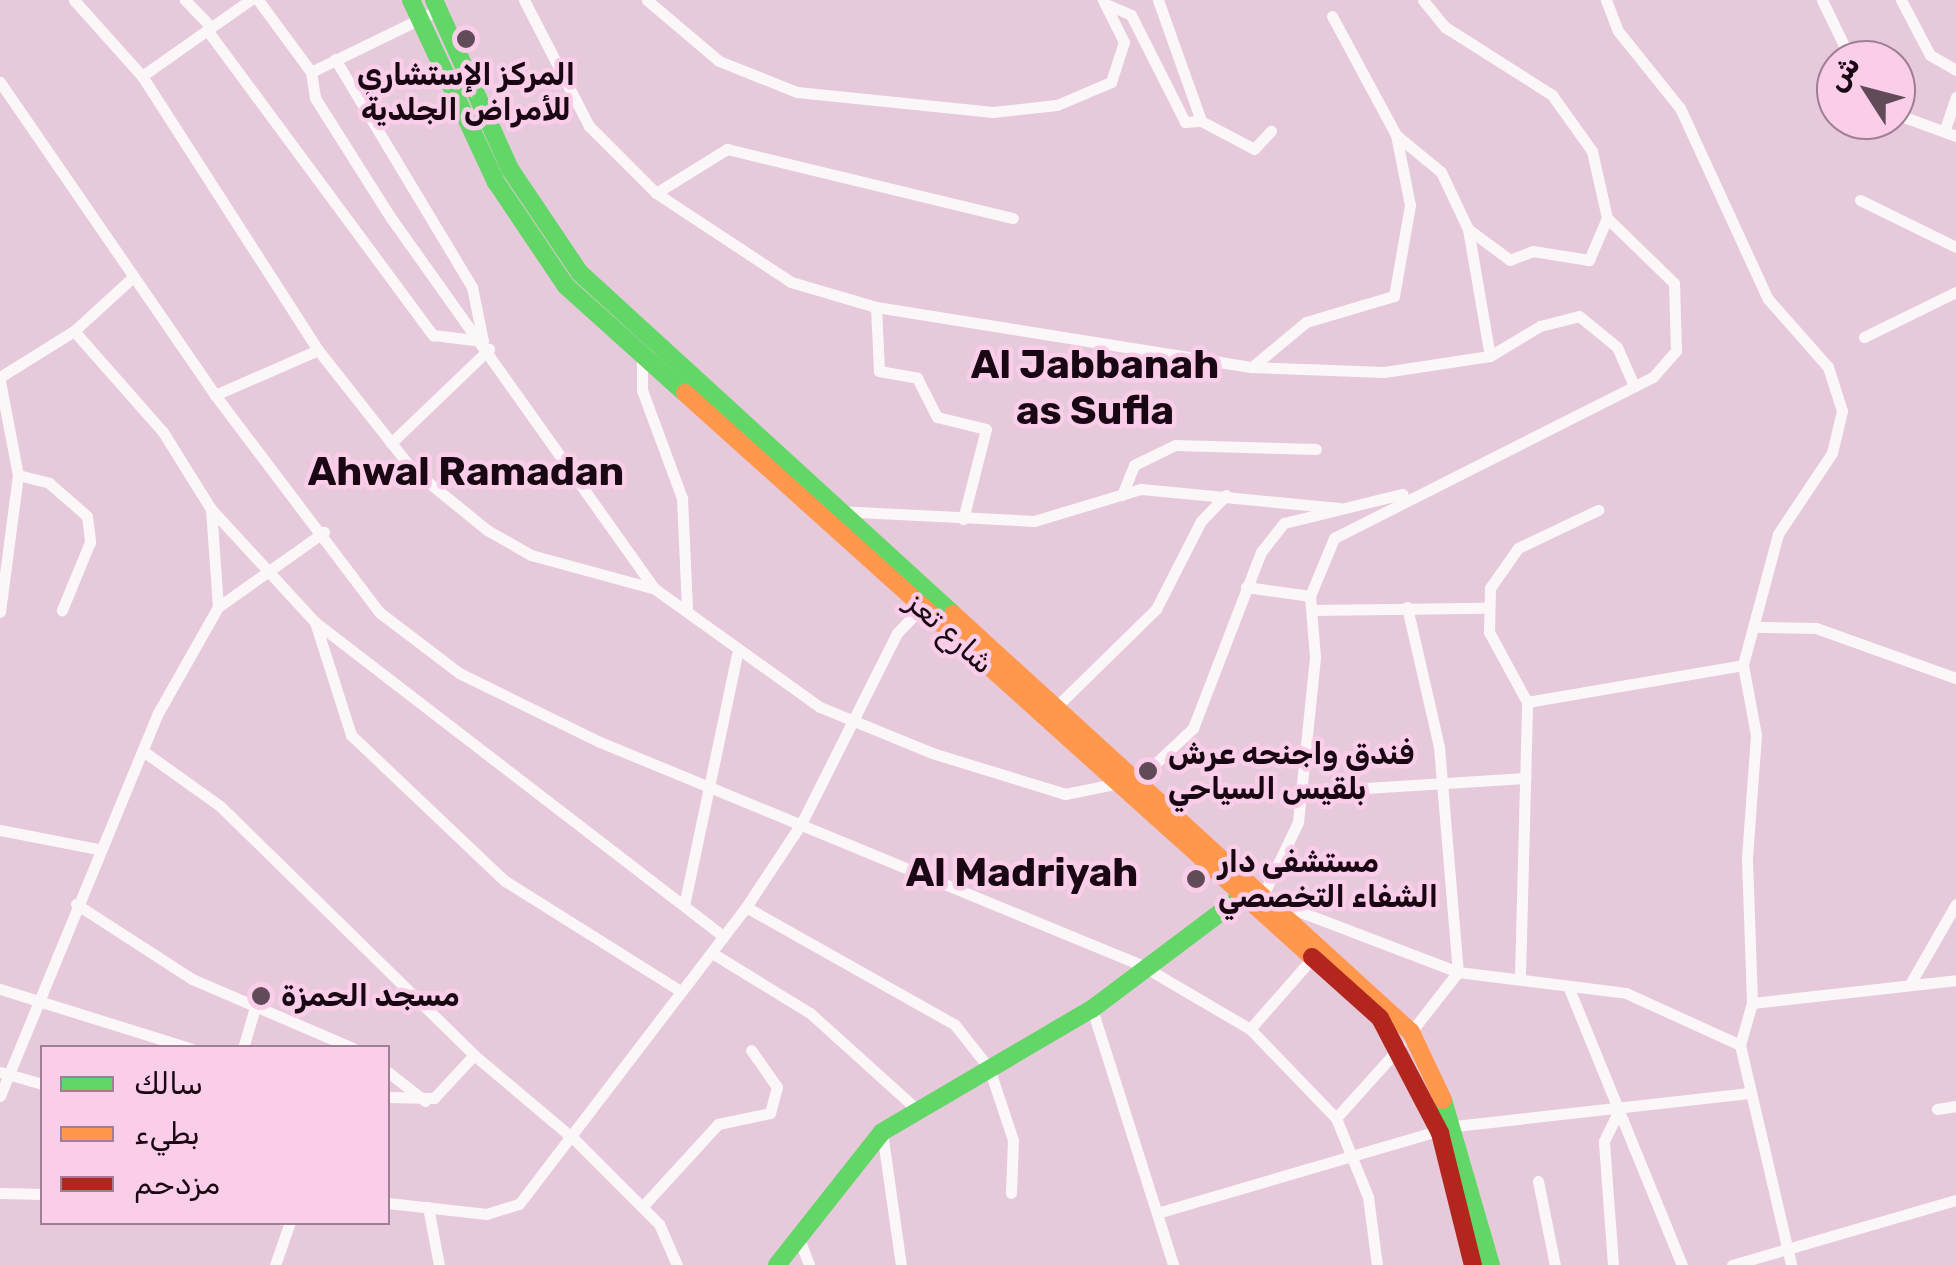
<!DOCTYPE html>
<html>
<head>
<meta charset="utf-8">
<style>
	body { margin:0 }
	#map { position:relative; width:1956px; height:1265px; overflow:hidden; background:#e6c9da; font-family:Rubik,"Noto Sans Arabic",sans-serif }
	div>[style] { position:absolute }
	[style*='--x'] { left:calc(var(--x)*1px); top:calc(var(--y)*1px); width:calc(var(--w)*1px); rotate:calc(var(--a)*1deg) }
	.street>* { height:11px; margin:-5.5px; padding:0 5.5px; transform-origin:5.5px; border-radius:5.5px; background:#fbf7f9 }
	.fast>* { height:18px; margin:-9px; padding:0 9px; transform-origin:9px; border-radius:9px; background:#63d668 }
	.slow>* { height:18px; margin:-9px; padding:0 9px; transform-origin:9px; border-radius:9px; background:#ff974d }
	.jam>* { height:18px; margin:-9px; padding:0 9px; transform-origin:9px; border-radius:9px; background:#b3261e }
	.dots>* { width:28px; height:28px; translate:-50% -50%; box-sizing:border-box; border:5px solid #facde8; border-radius:50% }
	span { translate:-50% -50%; white-space:nowrap; text-align:center; line-height:1.15; -webkit-text-stroke:9px #facde8; paint-order:stroke }
	.poi-label { font-size:30px; color:#190713; font-weight:700 }
	.left { translate:0 -50%; text-align:left }
	.street-label { font-size:30px; color:#190713 }
	.district-label { font-size:40px; color:#190713; font-weight:700 }
	.legend { position:absolute; left:40px; top:1045px; width:350px; height:180px; box-sizing:border-box; background:#facde8; border:2px solid #a07e93; margin:0; padding:12px 18px; list-style:none; font-size:30px; color:#190713 }
	.legend li { display:flex; align-items:center; gap:20px; height:50px }
	.legend b { width:50px; border:2px solid #a07e93 }
	.north { position:absolute; left:1816px; top:40px; width:100px; height:100px; box-sizing:border-box; background:#facde8; border:2px solid #a07e93; border-radius:50%; rotate:306deg; font-size:28px; font-weight:700; line-height:40px; text-align:center; color:#190713 }
	.north::after { content:''; display:block; margin:auto; width:35px; height:45px; background:#614b59; clip-path:polygon(50% 0,100% 100%,50% 72%,0 100%) }
</style>
</head>
<body>
<div id="map">
	<div class="street">
		<i style="--x:74;--y:0;--w:102;--a:48.2"></i>
		<i style="--x:142;--y:76;--w:326;--a:57.3"></i>
		<i style="--x:318;--y:350;--w:152;--a:51.7"></i>
		<i style="--x:412;--y:469;--w:97;--a:39.1"></i>
		<i style="--x:487;--y:530;--w:51;--a:29.6"></i>
		<i style="--x:531;--y:555;--w:129;--a:15.3"></i>
		<i style="--x:655;--y:589;--w:203;--a:35.6"></i>
		<i style="--x:820;--y:707;--w:121;--a:22.3"></i>
		<i style="--x:932;--y:753;--w:139;--a:17.1"></i>
		<i style="--x:1065;--y:794;--w:55;--a:-11.5"></i>
		<i style="--x:185;--y:0;--w:37;--a:46"></i>
		<i style="--x:258;--y:0;--w:89;--a:53.6"></i>
		<i style="--x:311;--y:72;--w:26;--a:81"></i>
		<i style="--x:315;--y:98;--w:142;--a:57.7"></i>
		<i style="--x:391;--y:218;--w:455;--a:54.6"></i>
		<i style="--x:524;--y:0;--w:142;--a:62.7"></i>
		<i style="--x:589;--y:126;--w:95;--a:45"></i>
		<i style="--x:656;--y:193;--w:162;--a:33.4"></i>
		<i style="--x:791;--y:282;--w:89;--a:16.4"></i>
		<i style="--x:876;--y:307;--w:381;--a:9.1"></i>
		<i style="--x:1252;--y:367;--w:132;--a:2.2"></i>
		<i style="--x:1384;--y:372;--w:107;--a:-8.6"></i>
		<i style="--x:1490;--y:356;--w:58;--a:-31"></i>
		<i style="--x:1540;--y:326;--w:40;--a:-14.4"></i>
		<i style="--x:1579;--y:316;--w:49;--a:39.2"></i>
		<i style="--x:1617;--y:347;--w:43;--a:66.4"></i>
		<i style="--x:647;--y:0;--w:94;--a:40.3"></i>
		<i style="--x:719;--y:61;--w:84;--a:21.7"></i>
		<i style="--x:797;--y:92;--w:197;--a:5.8"></i>
		<i style="--x:993;--y:112;--w:64;--a:-6.2"></i>
		<i style="--x:1057;--y:105;--w:59;--a:-23.1"></i>
		<i style="--x:1111;--y:82;--w:42;--a:-72"></i>
		<i style="--x:1124;--y:42;--w:47;--a:-116.6"></i>
		<i style="--x:1158;--y:0;--w:128;--a:70.4"></i>
		<i style="--x:1201;--y:121;--w:60;--a:27.8"></i>
		<i style="--x:1254;--y:149;--w:25;--a:-47"></i>
		<i style="--x:1423;--y:0;--w:35;--a:51"></i>
		<i style="--x:1445;--y:27;--w:127;--a:32.4"></i>
		<i style="--x:1552;--y:95;--w:69;--a:54.5"></i>
		<i style="--x:1592;--y:151;--w:69;--a:77.4"></i>
		<i style="--x:1607;--y:218;--w:46;--a:113.2"></i>
		<i style="--x:1589;--y:260;--w:57;--a:-170.9"></i>
		<i style="--x:1533;--y:251;--w:25;--a:159"></i>
		<i style="--x:1510;--y:260;--w:52;--a:-143.6"></i>
		<i style="--x:1606;--y:0;--w:33;--a:69"></i>
		<i style="--x:1618;--y:31;--w:99;--a:51.2"></i>
		<i style="--x:1680;--y:108;--w:210;--a:65.3"></i>
		<i style="--x:1768;--y:299;--w:91;--a:48.6"></i>
		<i style="--x:1828;--y:367;--w:46;--a:72.3"></i>
		<i style="--x:1842;--y:411;--w:43;--a:103.4"></i>
		<i style="--x:1832;--y:453;--w:97;--a:123.7"></i>
		<i style="--x:1778;--y:534;--w:136;--a:105"></i>
		<i style="--x:1743;--y:665;--w:71;--a:79.5"></i>
		<i style="--x:1756;--y:735;--w:124;--a:94.2"></i>
		<i style="--x:1747;--y:859;--w:144;--a:88"></i>
		<i style="--x:1752;--y:1003;--w:44;--a:105.9"></i>
		<i style="--x:1740;--y:1045;--w:226;--a:76.9"></i>
		<i style="--x:1822;--y:0;--w:67;--a:64.2"></i>
		<i style="--x:1901;--y:0;--w:62;--a:62.2"></i>
		<i style="--x:1930;--y:55;--w:30;--a:30"></i>
		<i style="--x:1108;--y:5;--w:25;--a:23"></i>
		<i style="--x:1131;--y:15;--w:120;--a:63.2"></i>
		<i style="--x:1185;--y:122;--w:16;--a:-4"></i>
		<i style="--x:1332;--y:16;--w:135;--a:61.7"></i>
		<i style="--x:1396;--y:135;--w:58;--a:39.4"></i>
		<i style="--x:1441;--y:172;--w:63;--a:64.7"></i>
		<i style="--x:1468;--y:229;--w:129;--a:80.2"></i>
		<i style="--x:207;--y:30;--w:380;--a:53.5"></i>
		<i style="--x:433;--y:335;--w:50;--a:6.8"></i>
		<i style="--x:483;--y:341;--w:55;--a:-101.5"></i>
		<i style="--x:472;--y:287;--w:266;--a:-121"></i>
		<i style="--x:311;--y:72;--w:141;--a:-26"></i>
		<i style="--x:142;--y:76;--w:132;--a:-35.1"></i>
		<i style="--x:0;--y:82;--w:380;--a:55.5"></i>
		<i style="--x:215;--y:395;--w:272;--a:52.9"></i>
		<i style="--x:379;--y:612;--w:101;--a:37.3"></i>
		<i style="--x:459;--y:673;--w:157;--a:26.1"></i>
		<i style="--x:600;--y:742;--w:585;--a:22.4"></i>
		<i style="--x:1141;--y:965;--w:126;--a:30.4"></i>
		<i style="--x:1250;--y:1029;--w:124;--a:46"></i>
		<i style="--x:1336;--y:1118;--w:85;--a:67.9"></i>
		<i style="--x:1368;--y:1197;--w:69;--a:82.5"></i>
		<i style="--x:1896;--y:114;--w:64;--a:20.1"></i>
		<i style="--x:1945;--y:129;--w:34;--a:-71"></i>
		<i style="--x:656;--y:193;--w:84;--a:-31.8"></i>
		<i style="--x:727;--y:149;--w:294;--a:13.6"></i>
		<i style="--x:1860;--y:200;--w:107;--a:26.1"></i>
		<i style="--x:876;--y:307;--w:64;--a:87.3"></i>
		<i style="--x:879;--y:371;--w:39;--a:10"></i>
		<i style="--x:917;--y:378;--w:44;--a:62.9"></i>
		<i style="--x:937;--y:417;--w:50;--a:13.8"></i>
		<i style="--x:986;--y:429;--w:93;--a:104.3"></i>
		<i style="--x:74;--y:331;--w:135;--a:48.6"></i>
		<i style="--x:163;--y:432;--w:91;--a:58.1"></i>
		<i style="--x:211;--y:509;--w:154;--a:47.4"></i>
		<i style="--x:315;--y:622;--w:119;--a:72.3"></i>
		<i style="--x:351;--y:735;--w:212;--a:43.5"></i>
		<i style="--x:505;--y:881;--w:205;--a:32.1"></i>
		<i style="--x:1864;--y:337;--w:102;--a:-26.1"></i>
		<i style="--x:654;--y:347;--w:18;--a:131"></i>
		<i style="--x:642;--y:361;--w:29;--a:90"></i>
		<i style="--x:642;--y:390;--w:115;--a:69.7"></i>
		<i style="--x:682;--y:498;--w:111;--a:87.4"></i>
		<i style="--x:1252;--y:367;--w:70;--a:-39.8"></i>
		<i style="--x:1306;--y:322;--w:92;--a:-16.5"></i>
		<i style="--x:1394;--y:296;--w:92;--a:-80"></i>
		<i style="--x:1410;--y:205;--w:71;--a:-101.3"></i>
		<i style="--x:0;--y:377;--w:87;--a:-31.9"></i>
		<i style="--x:74;--y:331;--w:80;--a:-42.5"></i>
		<i style="--x:0;--y:381;--w:96;--a:79.2"></i>
		<i style="--x:18;--y:475;--w:138;--a:97.5"></i>
		<i style="--x:215;--y:395;--w:112;--a:-23.6"></i>
		<i style="--x:391;--y:443;--w:136;--a:-43.8"></i>
		<i style="--x:18;--y:475;--w:32;--a:14"></i>
		<i style="--x:49;--y:483;--w:50;--a:41"></i>
		<i style="--x:87;--y:516;--w:26;--a:83"></i>
		<i style="--x:90;--y:542;--w:74;--a:112.4"></i>
		<i style="--x:1122;--y:495;--w:32;--a:-68"></i>
		<i style="--x:1134;--y:465;--w:46;--a:-26"></i>
		<i style="--x:1175;--y:445;--w:141;--a:1.6"></i>
		<i style="--x:211;--y:509;--w:98;--a:85.9"></i>
		<i style="--x:838;--y:511;--w:196;--a:2.9"></i>
		<i style="--x:1034;--y:521;--w:112;--a:-16.7"></i>
		<i style="--x:1141;--y:489;--w:199;--a:5.5"></i>
		<i style="--x:1246;--y:587;--w:65;--a:8"></i>
		<i style="--x:1407;--y:607;--w:144;--a:77.1"></i>
		<i style="--x:1439;--y:747;--w:226;--a:85.2"></i>
		<i style="--x:1458;--y:972;--w:76;--a:128.1"></i>
		<i style="--x:1312;--y:610;--w:174;--a:-0.7"></i>
		<i style="--x:315;--y:622;--w:515;--a:37.58"></i>
		<i style="--x:1759;--y:627;--w:57;--a:1"></i>
		<i style="--x:1816;--y:628;--w:149;--a:19.7"></i>
		<i style="--x:1527;--y:702;--w:80;--a:-118.5"></i>
		<i style="--x:1489;--y:632;--w:44;--a:-88.7"></i>
		<i style="--x:1490;--y:588;--w:49;--a:-55"></i>
		<i style="--x:1518;--y:548;--w:89;--a:-25.4"></i>
		<i style="--x:1059;--y:704;--w:136;--a:-44.4"></i>
		<i style="--x:1156;--y:609;--w:99;--a:-62.9"></i>
		<i style="--x:1201;--y:521;--w:36;--a:-46"></i>
		<i style="--x:143;--y:751;--w:95;--a:35.5"></i>
		<i style="--x:220;--y:806;--w:356;--a:44.4"></i>
		<i style="--x:474;--y:1055;--w:132;--a:40.1"></i>
		<i style="--x:575;--y:1140;--w:119;--a:45"></i>
		<i style="--x:659;--y:1224;--w:45;--a:66.3"></i>
		<i style="--x:1140;--y:778;--w:73;--a:-43.3"></i>
		<i style="--x:1193;--y:728;--w:189;--a:-68.9"></i>
		<i style="--x:1261;--y:552;--w:37;--a:-52"></i>
		<i style="--x:1284;--y:523;--w:122;--a:-13.8"></i>
		<i style="--x:1302;--y:792;--w:224;--a:-3.6"></i>
		<i style="--x:0;--y:830;--w:100;--a:11"></i>
		<i style="--x:1265;--y:891;--w:76;--a:-64.4"></i>
		<i style="--x:1298;--y:822;--w:166;--a:-84.1"></i>
		<i style="--x:1315;--y:657;--w:61;--a:-94.7"></i>
		<i style="--x:1310;--y:596;--w:63;--a:-67.5"></i>
		<i style="--x:1334;--y:538;--w:357;--a:-26.8"></i>
		<i style="--x:1653;--y:377;--w:35;--a:-49"></i>
		<i style="--x:1676;--y:351;--w:68;--a:-91.7"></i>
		<i style="--x:1674;--y:283;--w:93;--a:-135.9"></i>
		<i style="--x:685;--y:901;--w:252;--a:-78.1"></i>
		<i style="--x:76;--y:904;--w:138;--a:32.9"></i>
		<i style="--x:192;--y:979;--w:175;--a:23.2"></i>
		<i style="--x:1280;--y:904;--w:191;--a:20.9"></i>
		<i style="--x:1458;--y:972;--w:169;--a:7.1"></i>
		<i style="--x:1626;--y:993;--w:125;--a:24.5"></i>
		<i style="--x:746;--y:907;--w:240;--a:29.4"></i>
		<i style="--x:955;--y:1025;--w:55;--a:51.7"></i>
		<i style="--x:989;--y:1068;--w:76;--a:71.6"></i>
		<i style="--x:1013;--y:1140;--w:53;--a:92.2"></i>
		<i style="--x:712;--y:953;--w:115;--a:31.5"></i>
		<i style="--x:810;--y:1013;--w:142;--a:42.1"></i>
		<i style="--x:1520;--y:976;--w:274;--a:-88.5"></i>
		<i style="--x:1527;--y:702;--w:219;--a:-9.7"></i>
		<i style="--x:1910;--y:984;--w:92;--a:-60.1"></i>
		<i style="--x:1568;--y:986;--w:301;--a:67.8"></i>
		<i style="--x:0;--y:989;--w:199;--a:17.3"></i>
		<i style="--x:1752;--y:1003;--w:205;--a:-6.4"></i>
		<i style="--x:1092;--y:1009;--w:269;--a:72.4"></i>
		<i style="--x:1250;--y:1029;--w:96;--a:-48.8"></i>
		<i style="--x:243;--y:1048;--w:46;--a:-73.5"></i>
		<i style="--x:0;--y:1072;--w:44;--a:15.9"></i>
		<i style="--x:388;--y:1072;--w:47;--a:38.1"></i>
		<i style="--x:0;--y:1096;--w:414;--a:-67.6"></i>
		<i style="--x:158;--y:713;--w:122;--a:-60.5"></i>
		<i style="--x:218;--y:607;--w:130;--a:-35.3"></i>
		<i style="--x:388;--y:1097;--w:46;--a:1.2"></i>
		<i style="--x:434;--y:1098;--w:59;--a:-47.1"></i>
		<i style="--x:1937;--y:1109;--w:19;--a:-9"></i>
		<i style="--x:1336;--y:1118;--w:96;--a:-48"></i>
		<i style="--x:882;--y:1132;--w:134;--a:81.9"></i>
		<i style="--x:1538;--y:1181;--w:86;--a:78.6"></i>
		<i style="--x:0;--y:1193;--w:42;--a:1.4"></i>
		<i style="--x:388;--y:1203;--w:99;--a:6.4"></i>
		<i style="--x:486;--y:1214;--w:34;--a:-17"></i>
		<i style="--x:519;--y:1204;--w:374;--a:-52.6"></i>
		<i style="--x:746;--y:907;--w:100;--a:-56.5"></i>
		<i style="--x:801;--y:824;--w:214;--a:-63.3"></i>
		<i style="--x:897;--y:633;--w:35;--a:-46"></i>
		<i style="--x:428;--y:1207;--w:59;--a:79.3"></i>
		<i style="--x:642;--y:1207;--w:113;--a:-47.5"></i>
		<i style="--x:718;--y:1124;--w:53;--a:-11.9"></i>
		<i style="--x:770;--y:1113;--w:27;--a:-75"></i>
		<i style="--x:777;--y:1087;--w:45;--a:-125.1"></i>
		<i style="--x:1157;--y:1213;--w:310;--a:-16.3"></i>
		<i style="--x:1455;--y:1126;--w:296;--a:-6.4"></i>
		<i style="--x:798;--y:1236;--w:31;--a:69"></i>
		<i style="--x:275;--y:1265;--w:46;--a:-70.8"></i>
		<i style="--x:1613;--y:1265;--w:124;--a:-94.2"></i>
		<i style="--x:1604;--y:1141;--w:32;--a:-64"></i>
		<i style="--x:1732;--y:1265;--w:233;--a:-16.2"></i>
	</div>
	<div class="fast">
		<i style="--x:411;--y:0;--w:201;--a:65"></i>
		<i style="--x:496;--y:182;--w:125;--a:56.1"></i>
		<i style="--x:566;--y:286;--w:160;--a:42"></i>
		<i style="--x:434;--y:0;--w:185;--a:65.8"></i>
		<i style="--x:510;--y:169;--w:125;--a:56.1"></i>
		<i style="--x:580;--y:273;--w:505;--a:42.43"></i>
		<i style="--x:1443;--y:1100;--w:172;--a:73.8"></i>
		<i style="--x:777;--y:1265;--w:169;--a:-51.7"></i>
		<i style="--x:882;--y:1132;--w:243;--a:-30.4"></i>
		<i style="--x:1092;--y:1009;--w:201;--a:-36.9"></i>
	</div>
	<div class="slow">
		<i style="--x:685;--y:393;--w:843;--a:41.97"></i>
		<i style="--x:953;--y:614;--w:620;--a:42.39"></i>
		<i style="--x:1411;--y:1032;--w:75;--a:64.8"></i>
	</div>
	<div class="jam">
		<i style="--x:1312;--y:957;--w:91;--a:41.9"></i>
		<i style="--x:1380;--y:1018;--w:130;--a:62.4"></i>
		<i style="--x:1440;--y:1133;--w:136;--a:76"></i>
	</div>
	<div class="dots">
		<i style="left:466px;top:39px;background:#614b59"></i>
		<i style="left:1148px;top:771px;background:#614b59"></i>
		<i style="left:1196px;top:879px;background:#614b59"></i>
		<i style="left:261px;top:996px;background:#614b59"></i>
	</div>
	<div class="poi-label">
		<span style="left:466px;top:92px">المركز الإستشاري<br>للأمراض الجلدية</span>
		<span class="left" style="left:1168px;top:771px">فندق واجنحه عرش<br>بلقيس السياحي</span>
		<span class="left" style="left:1218px;top:879px">مستشفى دار<br>الشفاء التخصصي</span>
		<span class="left" style="left:281px;top:996px">مسجد الحمزة</span>
	</div>
	<div class="street-label">
		<span style="left:950px;top:633px;rotate:42deg">شارع تعز</span>
	</div>
	<div class="district-label">
		<span style="left:1095px;top:388px">Al Jabbanah<br>as Sufla</span>
		<span style="left:466px;top:472px">Ahwal Ramadan</span>
		<span style="left:1022px;top:873px">Al Madriyah</span>
	</div>
	<ul class="legend">
	<li><b style="height:12px;background:#63d668"></b>سالك</li>
	<li><b style="height:12px;background:#ff974d"></b>بطيء</li>
	<li><b style="height:12px;background:#b3261e"></b>مزدحم</li>
	</ul>
	<div class="north">ش</div>
</div>
</body>
</html>
